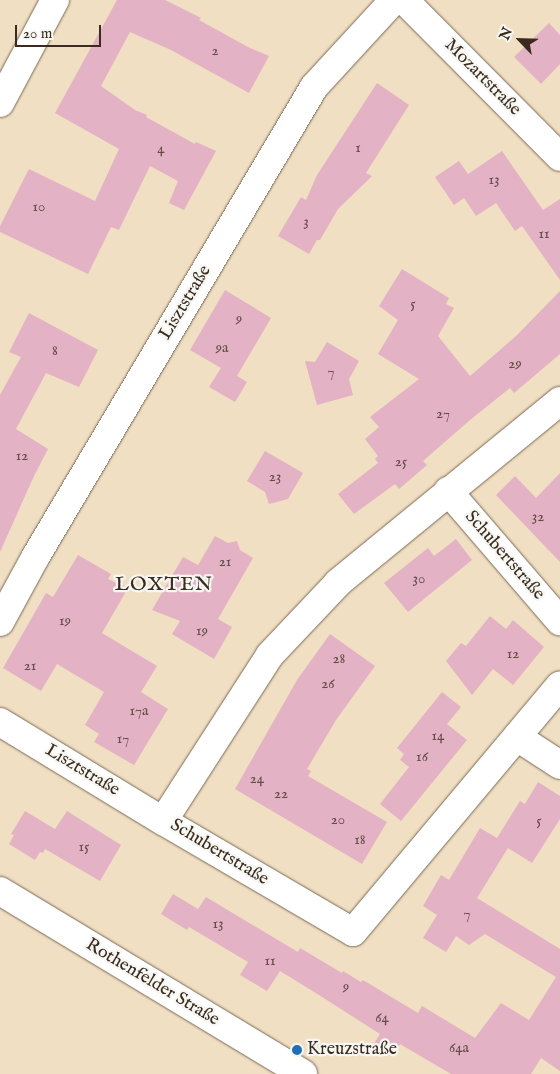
<!DOCTYPE html>
<html>
<head>
<meta charset="utf-8">
<style>
	body { margin:0 }
	#map { position:relative; width:560px; height:1074px; overflow:hidden; background:#f0dfc2; font-family:"IM FELL English",serif }
	div>[style] { position:absolute }
	[style*='--x'] { left:calc(var(--x)*1px); top:calc(var(--y)*1px); width:calc(var(--w)*1px); rotate:calc(var(--a)*1deg) }
	.building>* { inset:0; background:#e3b2c4 }
	.roads { filter:drop-shadow(0 0 1px #7a6957) drop-shadow(0 0 1px #7a6957) }
	.street>* { height:28px; margin:-14px; padding:0 14px; transform-origin:14px; border-radius:14px; background:#fff }
	.secondary>* { height:28px; margin:-14px; padding:0 14px; transform-origin:14px; border-radius:14px; background:#fff }
	.dots>* { width:14px; height:14px; translate:-50% -50%; box-sizing:border-box; border:2px solid #f6f6f2; border-radius:50% }
	span { translate:-50% -50%; white-space:nowrap; text-align:center; line-height:1.15; -webkit-text-stroke:4.5px #f6f6f2; paint-order:stroke }
	.number-label { font-size:15px; color:#654c48 }
	.number-label span { -webkit-text-stroke-width:0 }
	.street-label { font-size:18px; color:#3b2a1e }
	.poi-label { font-size:18px; color:#3b2a1e }
	.left { translate:0 -50%; text-align:left }
	.quarter-label { font-size:20px; color:#3b2a1e; letter-spacing:1px }
	.north { position:absolute; left:495px; top:15px; width:50px; height:50px; -webkit-text-stroke:4px #f6f6f2; paint-order:stroke; rotate:294deg; font-size:14px; font-weight:700; line-height:20px; text-align:center; color:#3b2a1e }
	.north::after { content:''; display:block; margin:auto; width:18px; height:22px; background:#3b2a1e; clip-path:polygon(50% 0,100% 100%,50% 72%,0 100%) }
	.scale { position:absolute; left:15px; top:25px; width:86px; height:22px; box-sizing:border-box; border:2px solid #3b2a1e; border-top:0; padding-left:6px; font-size:15px; line-height:18px; white-space:nowrap; color:#3b2a1e; -webkit-text-stroke:4px #f6f6f2; paint-order:stroke }
</style>
</head>
<body>
<div id="map">
	<div class="building">
		<i style="clip-path:polygon(117px 0,165px 0,201px 18px,199px 20px,248px 47px,269px 56px,249px 93px,171px 50px,130px 32px,101px 86px,135px 110px,147px 115px,146px 117px,195px 144px,196px 142px,216px 151px,184px 210px,169px 203px,178px 181px,150px 166px,119px 230px,111px 227px,88px 274px,0 232px,0 226px,29px 169px,95px 201px,119px 149px,55px 113px)"></i>
		<i style="clip-path:polygon(549px 23px,560px 35px,560px 64px,541px 84px,514px 57px)"></i>
		<i style="clip-path:polygon(377px 83px,409px 105px,366px 173px,372px 176px,338px 209px,320px 240px,317px 240px,309px 254px,278px 236px,301px 197px,306px 200px,317px 175px)"></i>
		<i style="clip-path:polygon(502px 151px,543px 210px,560px 199px,560px 280px,522px 226px,515px 231px,496px 203px,476px 216px,464px 198px,454px 205px,435px 177px,459px 161px,468px 174px)"></i>
		<i style="clip-path:polygon(402px 269px,449px 298px,446px 304px,454px 308px,438px 336px,470px 376px,516px 336px,560px 291px,560px 354px,514px 393px,510px 388px,470px 420px,423px 461px,427px 465px,399px 489px,395px 484px,354px 514px,338px 494px,378px 463px,375px 459px,378px 456px,365px 439px,379px 427px,370px 417px,419px 379px,378px 354px,398px 320px,379px 306px)"></i>
		<i style="clip-path:polygon(225px 290px,271px 318px,237px 376px,247px 382px,235px 402px,209px 387px,221px 368px,190px 350px)"></i>
		<i style="clip-path:polygon(29px 313px,98px 350px,79px 387px,46px 373px,16px 429px,48px 449px,34px 476px,0 552px,0 395px,21px 357px,9px 352px)"></i>
		<i style="clip-path:polygon(327px 342px,359px 361px,349px 379px,353px 395px,317px 405px,305px 361px,315px 362px)"></i>
		<i style="clip-path:polygon(265px 451px,303px 473px,288px 499px,269px 504px,265px 492px,247px 481px)"></i>
		<i style="clip-path:polygon(560px 473px,560px 562px,496px 495px,515px 476px,536px 498px)"></i>
		<i style="clip-path:polygon(215px 536px,228px 543px,237px 541px,240px 550px,253px 558px,218px 619px,232px 627px,214px 659px,172px 634px,180px 621px,152px 610px,183px 557px,198px 565px)"></i>
		<i style="clip-path:polygon(456px 539px,472px 560px,408px 612px,384px 583px,428px 548px,434px 556px)"></i>
		<i style="clip-path:polygon(78px 555px,111px 574px,108px 579px,128px 588px,102px 633px,157px 666px,141px 692px,168px 709px,134px 765px,94px 742px,99px 734px,85px 725px,104px 692px,57px 664px,41px 691px,3px 668px,46px 593px,53px 597px)"></i>
		<i style="clip-path:polygon(490px 616px,506px 629px,513px 620px,544px 647px,513px 685px,493px 669px,472px 695px,446px 661px,461px 643px,466px 646px)"></i>
		<i style="clip-path:polygon(330px 634px,375px 666px,336px 720px,307px 769px,311px 771px,308px 776px,387px 822px,362px 864px,235px 789px,297px 680px)"></i>
		<i style="clip-path:polygon(442px 692px,461px 707px,447px 724px,467px 740px,401px 821px,380px 804px,409px 767px,400px 760px,404px 754px,397px 748px)"></i>
		<i style="clip-path:polygon(538px 782px,560px 796px,560px 819px,532px 863px,508px 848px,477px 898px,560px 949px,560px 1071px,541px 1058px,531px 1074px,451px 1074px,400px 1044px,393px 1056px,373px 1045px,380px 1034px,319px 995px,280px 971px,267px 991px,240px 975px,248px 962px,189px 927px,187px 930px,161px 914px,173px 894px,198px 909px,206px 897px,298px 952px,300px 948px,342px 973px,343px 971px,361px 982px,363px 980px,418px 1013px,422px 1006px,475px 1038px,501px 1003px,529px 1020px,556px 977px,485px 934px,469px 945px,456px 936px,446px 952px,423px 938px,437px 915px,423px 906px,441px 875px,449px 880px,480px 828px,497px 838px,520px 801px,525px 804px)"></i>
		<i style="clip-path:polygon(25px 811px,55px 829px,67px 811px,121px 845px,100px 881px,45px 849px,43px 853px,40px 852px,35px 860px,9px 844px,14px 835px,11px 834px)"></i>
	</div>
	<div class="roads">
		<div class="street">
			<i style="--x:404;--y:0;--w:221;--a:45.2"></i>
			<i style="--x:0;--y:103;--w:117;--a:-61.9"></i>
			<i style="--x:560;--y:401;--w:287;--a:140.7"></i>
			<i style="--x:338;--y:583;--w:99;--a:133.4"></i>
			<i style="--x:270;--y:655;--w:197;--a:122.8"></i>
			<i style="--x:163;--y:821;--w:220;--a:30.3"></i>
			<i style="--x:353;--y:932;--w:322;--a:-50"></i>
			<i style="--x:448;--y:491;--w:172;--a:49.3"></i>
			<i style="--x:0;--y:622;--w:75;--a:-61.4"></i>
			<i style="--x:36;--y:556;--w:545;--a:-59.34"></i>
			<i style="--x:314;--y:87;--w:118;--a:-47.4"></i>
			<i style="--x:0;--y:722;--w:191;--a:31.3"></i>
			<i style="--x:517;--y:737;--w:51;--a:33.1"></i>
		</div>
		<div class="secondary">
			<i style="--x:0;--y:891;--w:354;--a:31.1"></i>
		</div>
	</div>
	<div class="dots">
		<i style="left:297px;top:1050px;background:#1f6fb2"></i>
	</div>
	<div class="number-label">
		<span style="left:215px;top:51px">2</span>
		<span style="left:358px;top:148px">1</span>
		<span style="left:161px;top:149px">4</span>
		<span style="left:494px;top:180px">13</span>
		<span style="left:39px;top:207px">10</span>
		<span style="left:306px;top:222px">3</span>
		<span style="left:544px;top:234px">11</span>
		<span style="left:413px;top:304px">5</span>
		<span style="left:239px;top:319px">9</span>
		<span style="left:222px;top:348px">9a</span>
		<span style="left:55px;top:351px">8</span>
		<span style="left:515px;top:364px">29</span>
		<span style="left:331px;top:372px">7</span>
		<span style="left:443px;top:414px">27</span>
		<span style="left:22px;top:456px">12</span>
		<span style="left:401px;top:462px">25</span>
		<span style="left:275px;top:477px">23</span>
		<span style="left:538px;top:517px">32</span>
		<span style="left:225px;top:562px">21</span>
		<span style="left:419px;top:579px">30</span>
		<span style="left:65px;top:621px">19</span>
		<span style="left:202px;top:631px">19</span>
		<span style="left:513px;top:654px">12</span>
		<span style="left:339px;top:659px">28</span>
		<span style="left:30px;top:666px">21</span>
		<span style="left:328px;top:684px">26</span>
		<span style="left:139px;top:711px">17a</span>
		<span style="left:438px;top:736px">14</span>
		<span style="left:123px;top:739px">17</span>
		<span style="left:422px;top:757px">16</span>
		<span style="left:257px;top:779px">24</span>
		<span style="left:281px;top:794px">22</span>
		<span style="left:338px;top:820px">20</span>
		<span style="left:539px;top:821px">5</span>
		<span style="left:360px;top:840px">18</span>
		<span style="left:84px;top:847px">15</span>
		<span style="left:467px;top:914px">7</span>
		<span style="left:218px;top:924px">13</span>
		<span style="left:270px;top:961px">11</span>
		<span style="left:346px;top:987px">9</span>
		<span style="left:382px;top:1018px">64</span>
		<span style="left:459px;top:1048px">64a</span>
	</div>
	<div class="street-label">
		<span style="left:482px;top:78px;rotate:45deg">Mozartstraße</span>
		<span style="left:186px;top:303px;rotate:-59deg">Lisztstraße</span>
		<span style="left:504px;top:556px;rotate:49deg">Schubertstraße</span>
		<span style="left:82px;top:771px;rotate:31deg">Lisztstraße</span>
		<span style="left:219px;top:853px;rotate:31deg">Schubertstraße</span>
		<span style="left:152px;top:983px;rotate:31deg">Rothenfelder Straße</span>
	</div>
	<div class="poi-label">
		<span class="left" style="left:307px;top:1050px">Kreuzstraße</span>
	</div>
	<div class="quarter-label">
		<span style="left:164px;top:584px">LOXTEN</span>
	</div>
	<div class="north">N</div>
	<div class="scale">20 m</div>
</div>
</body>
</html>
